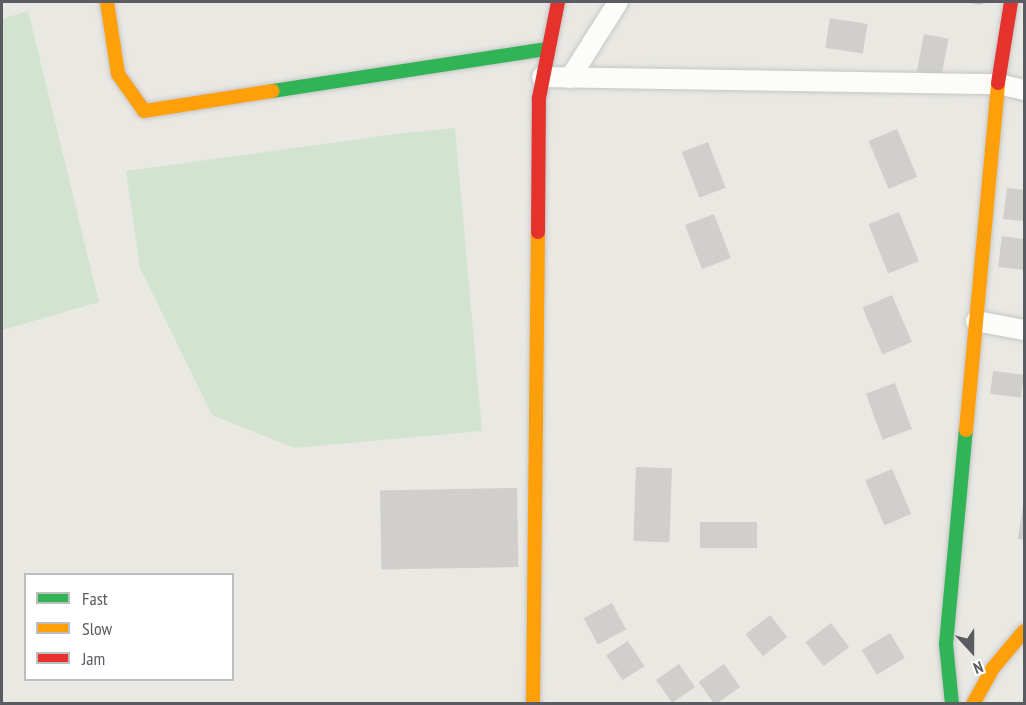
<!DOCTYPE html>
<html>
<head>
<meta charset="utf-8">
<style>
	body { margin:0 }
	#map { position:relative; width:1026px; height:705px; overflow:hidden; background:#e9e8e3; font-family:"PT Sans Narrow",sans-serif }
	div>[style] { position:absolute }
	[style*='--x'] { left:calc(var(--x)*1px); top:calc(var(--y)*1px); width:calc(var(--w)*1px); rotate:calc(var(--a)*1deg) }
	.green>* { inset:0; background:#d2e4d0 }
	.building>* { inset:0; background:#d0cfcc; transform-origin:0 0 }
	.roads { filter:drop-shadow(0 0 2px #c6c6c6) drop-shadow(0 0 2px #c6c6c6) }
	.street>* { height:20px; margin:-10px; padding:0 10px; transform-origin:10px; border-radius:10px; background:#fcfcfb }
	.fast>* { height:14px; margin:-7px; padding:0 7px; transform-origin:7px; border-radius:7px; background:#30b455 }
	.slow>* { height:14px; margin:-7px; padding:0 7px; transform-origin:7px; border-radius:7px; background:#ff9f0a }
	.jam>* { height:14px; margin:-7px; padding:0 7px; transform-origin:7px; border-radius:7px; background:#e5322d }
	span { translate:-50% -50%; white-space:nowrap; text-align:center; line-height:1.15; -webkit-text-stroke:4.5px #fff; paint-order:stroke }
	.frame { position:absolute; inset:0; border:3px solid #5a5c61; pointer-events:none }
	.legend { position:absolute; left:24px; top:573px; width:210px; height:108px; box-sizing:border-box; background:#fff; border:2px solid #bdbec0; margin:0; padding:8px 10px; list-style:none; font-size:18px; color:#5a5c61 }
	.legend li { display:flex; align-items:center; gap:12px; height:30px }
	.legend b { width:30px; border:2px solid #bdbec0 }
	.north { position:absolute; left:942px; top:621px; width:60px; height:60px; -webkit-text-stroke:4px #fff; paint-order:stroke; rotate:159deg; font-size:16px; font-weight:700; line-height:24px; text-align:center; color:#5a5c61 }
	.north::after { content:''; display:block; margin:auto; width:21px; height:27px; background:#5a5c61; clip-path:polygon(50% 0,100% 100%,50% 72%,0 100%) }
</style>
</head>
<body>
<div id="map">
	<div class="green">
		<i style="clip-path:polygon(28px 11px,99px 302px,2px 330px,2px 19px)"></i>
		<i style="clip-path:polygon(455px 128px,482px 431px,295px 448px,212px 415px,140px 268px,126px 171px,404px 133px)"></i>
	</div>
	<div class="building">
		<i style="clip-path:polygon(965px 2px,991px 2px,979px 5px)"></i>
		<i style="left:830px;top:18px;width:38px;height:30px;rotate:9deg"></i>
		<i style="left:924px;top:34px;width:25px;height:38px;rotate:11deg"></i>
		<i style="left:897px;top:129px;width:52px;height:31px;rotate:67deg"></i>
		<i style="left:708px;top:142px;width:49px;height:28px;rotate:69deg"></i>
		<i style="clip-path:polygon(1007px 188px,1024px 190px,1024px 221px,1003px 219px)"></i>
		<i style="left:899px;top:212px;width:53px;height:33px;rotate:68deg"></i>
		<i style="left:714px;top:214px;width:47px;height:31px;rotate:69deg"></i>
		<i style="clip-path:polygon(1002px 236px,1024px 239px,1024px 270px,998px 267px)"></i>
		<i style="left:892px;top:295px;width:51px;height:32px;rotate:67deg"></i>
		<i style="left:993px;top:371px;width:31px;height:23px;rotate:7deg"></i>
		<i style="left:895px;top:383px;width:49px;height:31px;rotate:70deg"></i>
		<i style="left:636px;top:467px;width:36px;height:74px;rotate:2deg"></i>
		<i style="left:892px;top:469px;width:49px;height:29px;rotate:67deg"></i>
		<i style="left:517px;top:488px;width:79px;height:137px;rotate:89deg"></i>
		<i style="clip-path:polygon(1023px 505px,1024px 506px,1024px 540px,1018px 539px)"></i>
		<i style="left:700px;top:522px;width:57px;height:26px"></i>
		<i style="left:612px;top:603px;width:30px;height:32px;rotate:62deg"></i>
		<i style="left:770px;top:615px;width:28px;height:31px;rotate:52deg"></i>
		<i style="left:831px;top:623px;width:30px;height:32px;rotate:53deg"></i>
		<i style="left:890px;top:633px;width:29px;height:33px;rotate:59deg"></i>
		<i style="left:628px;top:641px;width:30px;height:26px;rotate:57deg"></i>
		<i style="left:679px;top:664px;width:28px;height:28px;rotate:55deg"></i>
		<i style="left:724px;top:664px;width:28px;height:31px;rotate:55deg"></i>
	</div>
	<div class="roads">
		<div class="street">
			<i style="--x:542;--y:77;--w:456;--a:0.9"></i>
			<i style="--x:998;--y:84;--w:27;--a:13"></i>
			<i style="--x:570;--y:78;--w:90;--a:-57.7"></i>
			<i style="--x:976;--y:321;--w:49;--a:10.6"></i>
		</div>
		<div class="fast">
			<i style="--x:272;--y:91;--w:278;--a:-8.7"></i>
			<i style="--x:952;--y:704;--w:60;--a:-95.7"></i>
			<i style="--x:946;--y:644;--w:215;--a:-84.7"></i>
		</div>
		<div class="slow">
			<i style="--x:107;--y:2;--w:73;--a:81.3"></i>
			<i style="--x:118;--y:74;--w:45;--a:54.9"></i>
			<i style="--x:144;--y:111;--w:130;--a:-8.9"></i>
			<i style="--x:966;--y:430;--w:348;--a:-84.7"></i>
			<i style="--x:533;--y:704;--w:472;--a:-89.4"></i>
			<i style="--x:973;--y:704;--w:41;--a:-60.9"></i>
			<i style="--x:993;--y:668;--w:48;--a:-50"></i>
		</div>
		<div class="jam">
			<i style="--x:998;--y:83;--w:82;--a:-80.9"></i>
			<i style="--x:538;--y:232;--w:134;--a:-89.6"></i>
			<i style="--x:539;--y:98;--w:98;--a:-78.8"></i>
		</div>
	</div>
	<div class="frame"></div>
	<ul class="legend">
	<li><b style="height:8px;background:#30b455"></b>Fast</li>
	<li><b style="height:8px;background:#ff9f0a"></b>Slow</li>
	<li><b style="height:8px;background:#e5322d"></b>Jam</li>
	</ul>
	<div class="north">N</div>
</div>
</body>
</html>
